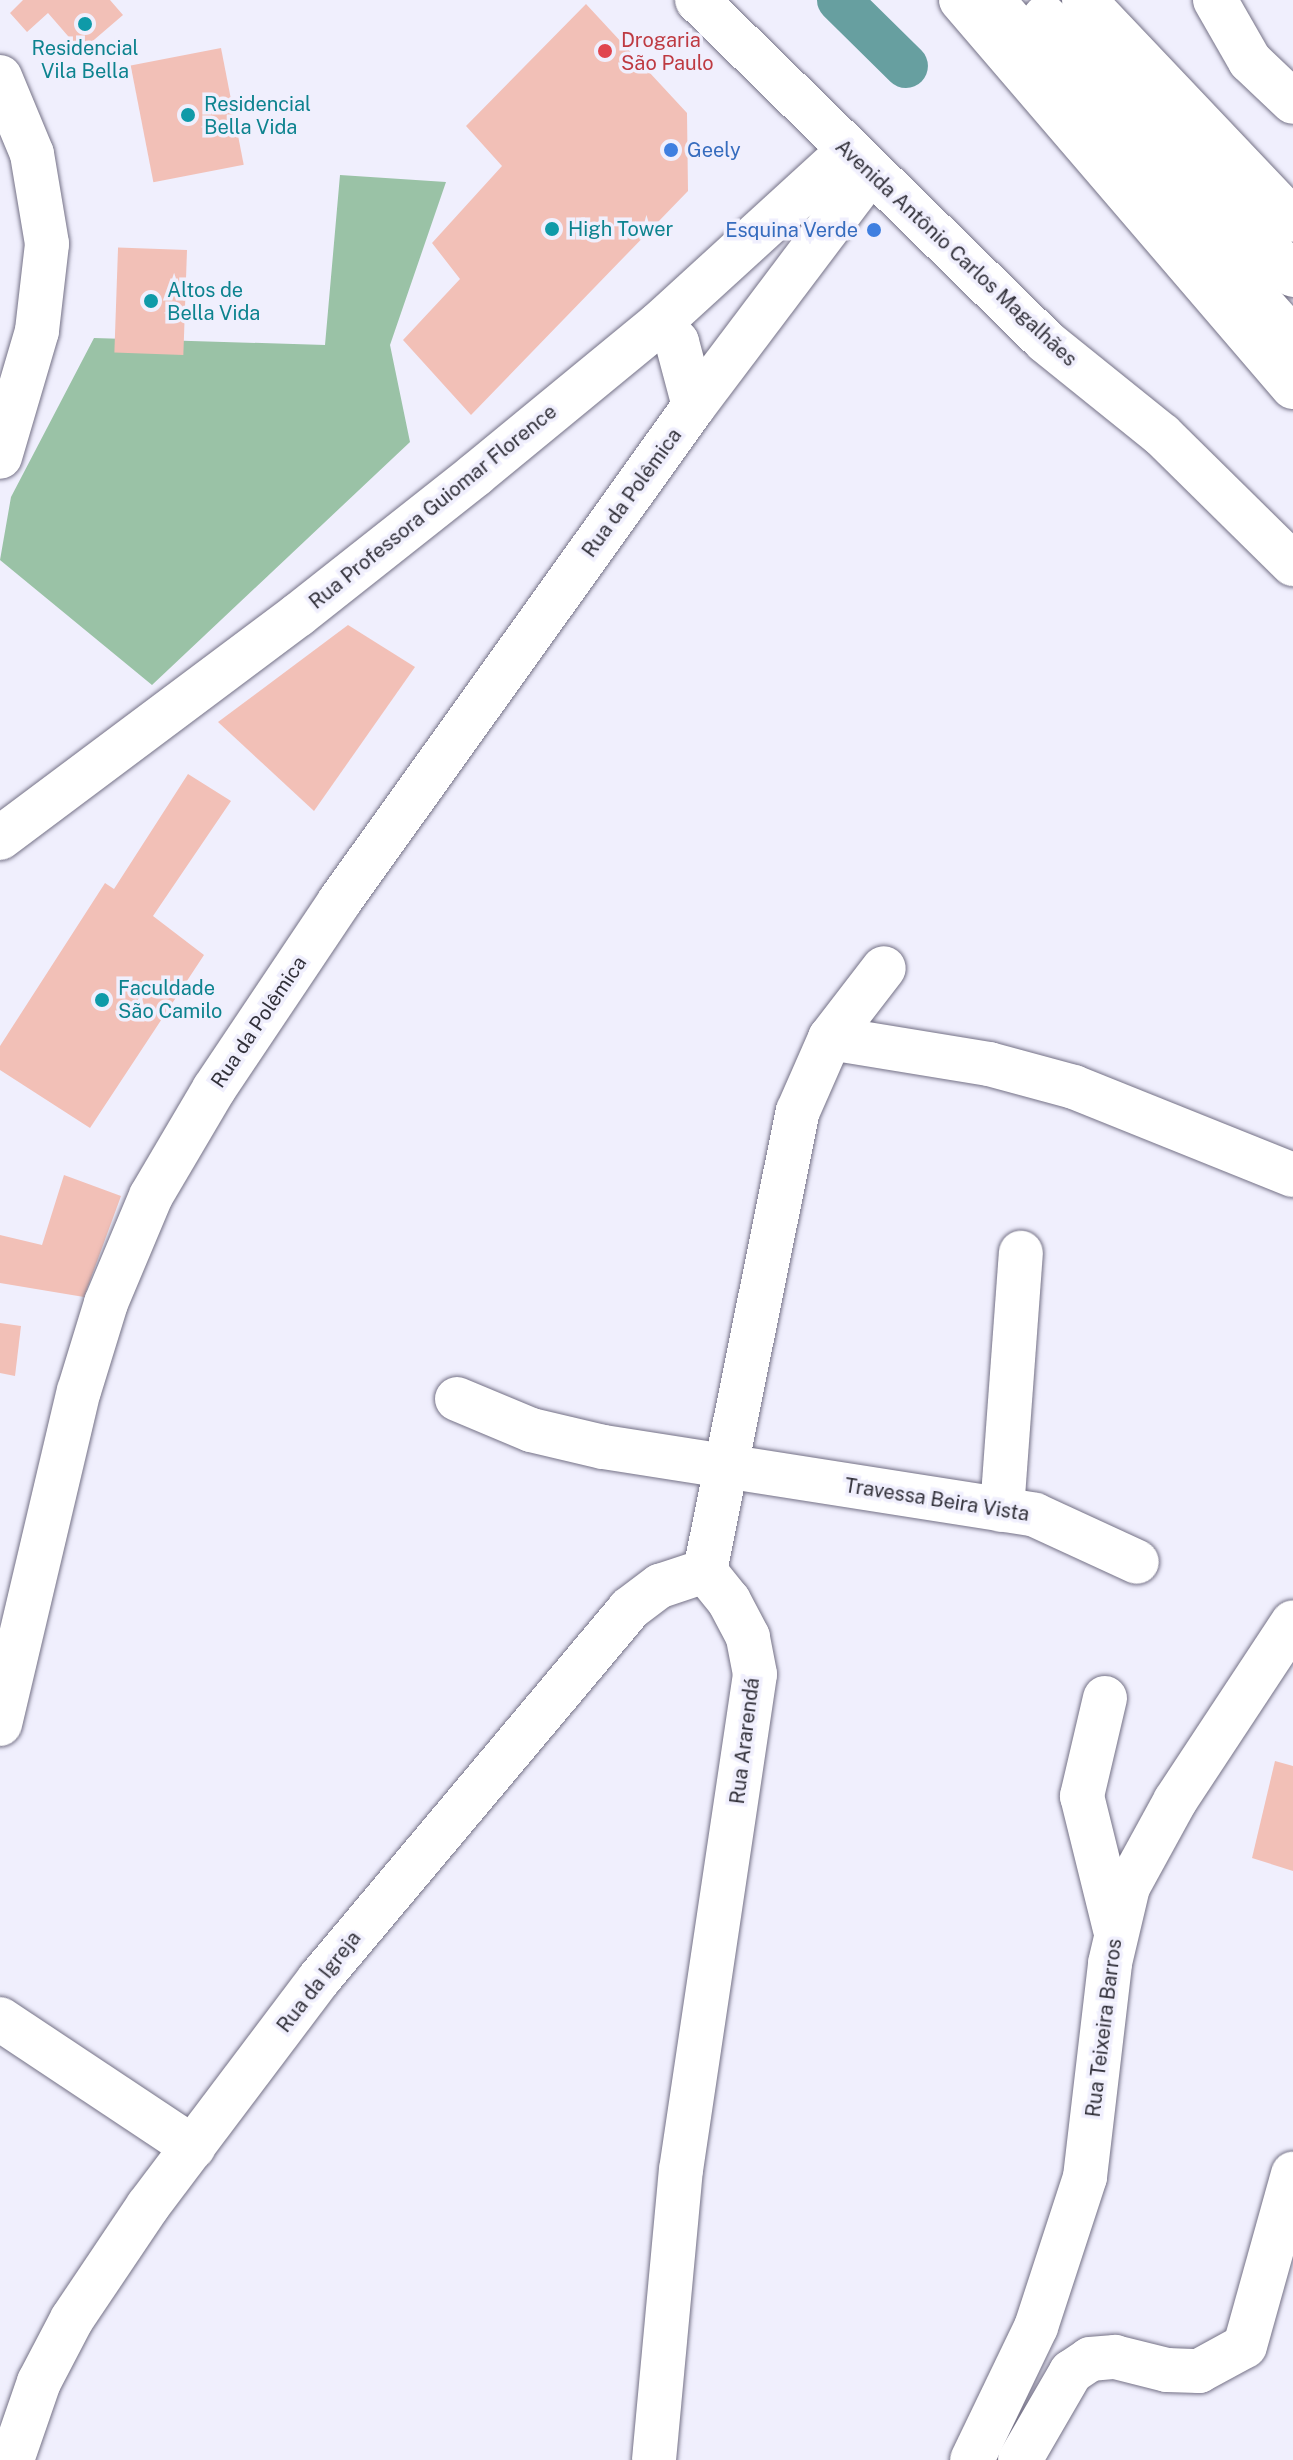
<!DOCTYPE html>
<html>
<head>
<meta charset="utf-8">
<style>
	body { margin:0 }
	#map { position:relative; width:1293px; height:2460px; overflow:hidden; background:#f0effd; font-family:"Public Sans",sans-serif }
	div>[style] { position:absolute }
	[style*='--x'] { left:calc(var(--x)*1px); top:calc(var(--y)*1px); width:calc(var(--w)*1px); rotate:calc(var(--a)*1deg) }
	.forest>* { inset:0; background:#9ac2a6 }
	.canal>* { height:44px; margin:-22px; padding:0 22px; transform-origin:22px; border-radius:22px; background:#679fa0 }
	.building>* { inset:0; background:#f2c0b7; transform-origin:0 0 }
	.roads { filter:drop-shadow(0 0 2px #747186) drop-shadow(0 0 2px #747186) }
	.minor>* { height:44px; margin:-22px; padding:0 22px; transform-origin:22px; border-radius:22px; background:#fff }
	.major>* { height:44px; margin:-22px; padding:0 22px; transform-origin:22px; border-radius:22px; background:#fff }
	.dots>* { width:22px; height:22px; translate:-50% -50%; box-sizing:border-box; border:4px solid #f0effd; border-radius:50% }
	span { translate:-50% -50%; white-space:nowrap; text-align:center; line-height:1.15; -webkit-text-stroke:7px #f0effd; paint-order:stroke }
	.health-label { font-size:20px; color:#be3a42 }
	.left { translate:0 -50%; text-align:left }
	.culture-label { font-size:20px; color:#0d838f }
	.shop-label { font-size:20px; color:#366cbe }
	.right { translate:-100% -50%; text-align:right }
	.street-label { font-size:20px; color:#313039 }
</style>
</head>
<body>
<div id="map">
	<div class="forest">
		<i style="clip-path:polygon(340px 175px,446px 182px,390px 345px,410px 442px,152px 685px,0 560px,11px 497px,94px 338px,325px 345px)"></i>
	</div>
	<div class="canal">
		<i style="--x:839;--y:0;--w:94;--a:44.6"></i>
	</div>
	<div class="building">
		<i style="clip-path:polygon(23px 0,110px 0,123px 15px,81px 51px,48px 13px,27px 32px,10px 13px)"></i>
		<i style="clip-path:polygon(586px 4px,687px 113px,688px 191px,471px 415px,403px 340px,460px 279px,432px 243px,502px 166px,466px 126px)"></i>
		<i style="left:221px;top:48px;width:119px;height:92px;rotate:79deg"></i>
		<i style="left:187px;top:250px;width:105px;height:69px;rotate:92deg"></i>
		<i style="clip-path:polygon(348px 625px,415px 667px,314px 811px,218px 722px)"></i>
		<i style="clip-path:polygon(188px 774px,231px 801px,153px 916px,204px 955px,90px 1128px,0 1070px,0 1046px,105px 883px,114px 889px)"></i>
		<i style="clip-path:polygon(64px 1175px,121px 1196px,84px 1297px,0 1283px,0 1235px,42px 1245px)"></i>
		<i style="clip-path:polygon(0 1323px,21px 1326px,15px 1376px,0 1373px)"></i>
		<i style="clip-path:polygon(1275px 1761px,1293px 1766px,1293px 1871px,1252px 1858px)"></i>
	</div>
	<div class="roads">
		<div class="minor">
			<i style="--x:992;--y:0;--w:453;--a:48.4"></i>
			<i style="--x:1045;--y:17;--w:358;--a:46.1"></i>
			<i style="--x:0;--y:77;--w:83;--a:67.4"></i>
			<i style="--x:32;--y:154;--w:91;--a:80.5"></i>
			<i style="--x:47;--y:244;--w:88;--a:96.6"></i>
			<i style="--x:37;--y:331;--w:131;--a:106.4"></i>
			<i style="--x:694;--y:406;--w:291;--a:-53"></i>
			<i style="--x:0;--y:838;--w:372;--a:-36.8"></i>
			<i style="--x:298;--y:615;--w:226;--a:-38.3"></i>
			<i style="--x:475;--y:475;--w:239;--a:-39.4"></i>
			<i style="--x:660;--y:323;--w:253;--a:-42.4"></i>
			<i style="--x:830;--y:1038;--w:161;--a:9.3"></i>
			<i style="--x:989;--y:1064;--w:88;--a:15.1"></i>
			<i style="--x:1074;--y:1087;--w:236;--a:21.9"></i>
			<i style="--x:457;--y:1399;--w:80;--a:22.7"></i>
			<i style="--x:531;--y:1430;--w:74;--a:13.3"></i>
			<i style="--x:603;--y:1447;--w:437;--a:8.9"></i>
			<i style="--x:1035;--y:1515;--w:112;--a:24.7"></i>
			<i style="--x:1002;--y:1510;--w:258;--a:-85.8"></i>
			<i style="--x:1105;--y:1698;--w:101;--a:103.2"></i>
			<i style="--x:1082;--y:1796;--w:137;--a:76.1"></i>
			<i style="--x:0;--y:1724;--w:342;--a:-76.7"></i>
			<i style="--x:79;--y:1391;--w:92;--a:-72.9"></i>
			<i style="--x:106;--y:1303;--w:116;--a:-67.2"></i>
			<i style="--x:151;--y:1196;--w:124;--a:-59.5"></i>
			<i style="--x:214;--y:1089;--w:225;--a:-56.2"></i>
			<i style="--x:339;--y:902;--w:610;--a:-54.41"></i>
			<i style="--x:694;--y:406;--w:66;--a:-104.9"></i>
			<i style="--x:677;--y:342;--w:25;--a:-132"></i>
			<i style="--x:0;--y:2019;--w:232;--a:33.6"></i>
			<i style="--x:12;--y:2460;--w:83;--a:-70.9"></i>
			<i style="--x:39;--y:2382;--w:71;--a:-62.4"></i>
			<i style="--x:72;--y:2319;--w:136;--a:-56.1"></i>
			<i style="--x:148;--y:2206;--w:284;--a:-53"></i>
			<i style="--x:319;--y:1979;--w:483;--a:-50"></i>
			<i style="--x:629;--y:1609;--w:39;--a:-37"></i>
			<i style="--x:660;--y:1586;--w:47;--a:-18.4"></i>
			<i style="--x:654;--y:2460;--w:291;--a:-84.7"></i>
			<i style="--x:681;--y:2170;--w:501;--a:-81.51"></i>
			<i style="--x:755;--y:1674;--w:38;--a:-101"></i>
			<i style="--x:748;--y:1637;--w:41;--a:-117.8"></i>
			<i style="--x:729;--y:1601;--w:38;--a:-129"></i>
			<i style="--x:705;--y:1571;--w:469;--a:-78.6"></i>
			<i style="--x:798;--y:1111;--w:80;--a:-66.3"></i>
			<i style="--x:830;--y:1038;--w:88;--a:-52.4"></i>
			<i style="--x:972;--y:2460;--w:148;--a:-64.3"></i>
			<i style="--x:1036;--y:2327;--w:158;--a:-71.9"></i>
			<i style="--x:1085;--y:2177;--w:215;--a:-83.3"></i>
			<i style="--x:1110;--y:1963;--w:78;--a:-76.7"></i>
			<i style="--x:1128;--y:1887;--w:98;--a:-61.3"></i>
			<i style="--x:1175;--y:1801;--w:214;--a:-56.6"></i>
			<i style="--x:1020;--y:2460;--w:102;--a:-59.9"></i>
			<i style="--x:1071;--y:2372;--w:23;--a:-34"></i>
			<i style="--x:1090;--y:2359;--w:25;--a:-5"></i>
			<i style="--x:1115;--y:2357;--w:54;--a:14"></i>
			<i style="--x:1167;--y:2370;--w:32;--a:2"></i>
			<i style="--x:1199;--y:2371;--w:52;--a:-28.5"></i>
			<i style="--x:1245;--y:2346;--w:179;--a:-74.4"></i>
		</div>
		<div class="major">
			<i style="--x:697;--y:0;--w:487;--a:44.4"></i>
			<i style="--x:1045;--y:341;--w:150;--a:38.8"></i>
			<i style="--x:1162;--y:435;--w:184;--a:44.6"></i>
			<i style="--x:961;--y:0;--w:510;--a:49.37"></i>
			<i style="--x:1084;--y:0;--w:303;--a:46.5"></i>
			<i style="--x:1215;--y:0;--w:70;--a:60.2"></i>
			<i style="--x:1250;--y:61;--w:59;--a:43.6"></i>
		</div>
	</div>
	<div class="dots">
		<i style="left:85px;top:24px;background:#0f9aa8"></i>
		<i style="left:605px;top:51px;background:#e0444e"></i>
		<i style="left:188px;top:115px;background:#0f9aa8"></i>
		<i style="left:671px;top:150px;background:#3f7fe0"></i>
		<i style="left:552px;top:229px;background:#0f9aa8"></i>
		<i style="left:874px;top:230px;background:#3f7fe0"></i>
		<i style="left:151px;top:301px;background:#0f9aa8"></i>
		<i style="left:102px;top:1000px;background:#0f9aa8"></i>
	</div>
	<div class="health-label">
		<span class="left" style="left:621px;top:52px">Drogaria<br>São Paulo</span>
	</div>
	<div class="culture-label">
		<span style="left:85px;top:60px">Residencial<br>Vila Bella</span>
		<span class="left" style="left:204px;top:116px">Residencial<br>Bella Vida</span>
		<span class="left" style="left:568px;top:229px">High Tower</span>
		<span class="left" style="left:167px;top:302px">Altos de<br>Bella Vida</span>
		<span class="left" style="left:118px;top:1000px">Faculdade<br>São Camilo</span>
	</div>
	<div class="shop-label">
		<span class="left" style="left:687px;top:150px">Geely</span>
		<span class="right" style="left:858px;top:230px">Esquina Verde</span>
	</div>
	<div class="street-label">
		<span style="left:956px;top:253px;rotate:43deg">Avenida Antônio Carlos Magalhães</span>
		<span style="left:632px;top:493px;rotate:-54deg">Rua da Polêmica</span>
		<span style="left:433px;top:507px;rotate:-39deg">Rua Professora Guiomar Florence</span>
		<span style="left:259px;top:1022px;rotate:-56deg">Rua da Polêmica</span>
		<span style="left:937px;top:1500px;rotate:9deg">Travessa Beira Vista</span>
		<span style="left:745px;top:1741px;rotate:-83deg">Rua Ararendá</span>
		<span style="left:319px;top:1982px;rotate:-52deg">Rua da Igreja</span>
		<span style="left:1104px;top:2028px;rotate:-83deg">Rua Teixeira Barros</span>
	</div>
</div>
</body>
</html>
